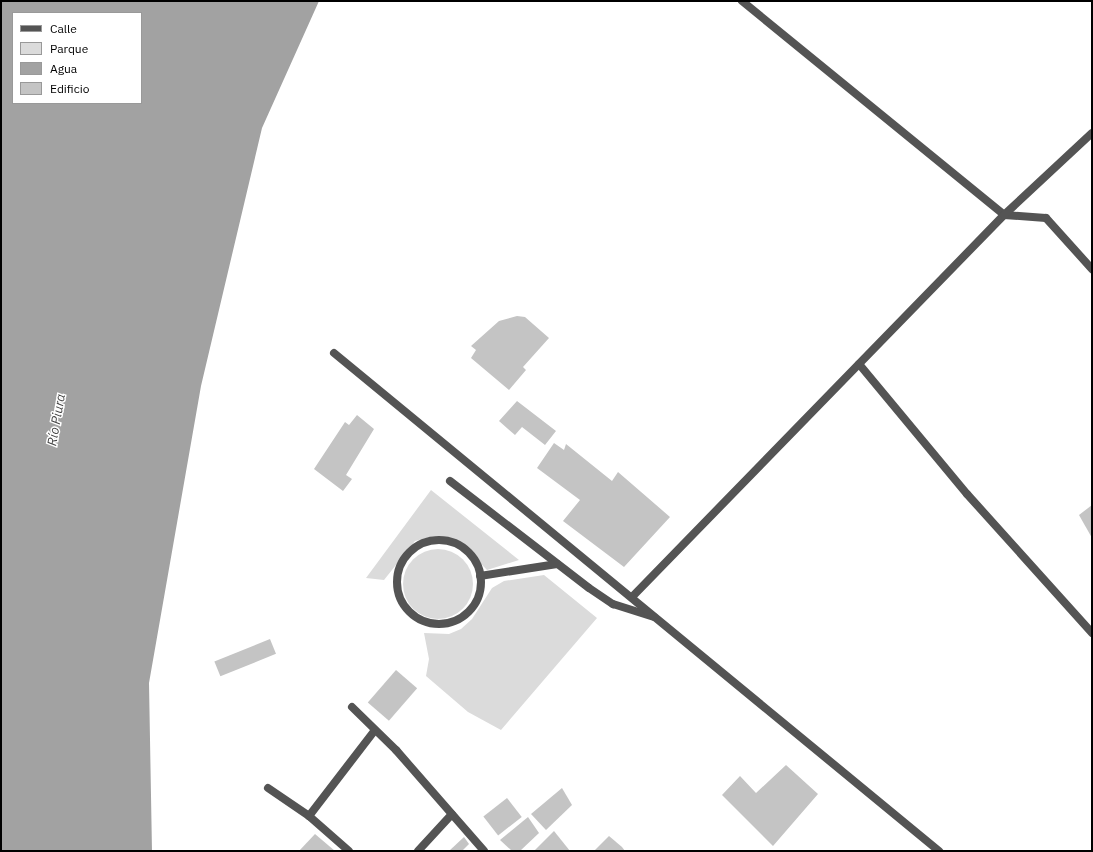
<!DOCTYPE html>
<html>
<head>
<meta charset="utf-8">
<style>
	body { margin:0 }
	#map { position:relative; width:1093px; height:852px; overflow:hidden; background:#fff; font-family:"IBM Plex Sans",sans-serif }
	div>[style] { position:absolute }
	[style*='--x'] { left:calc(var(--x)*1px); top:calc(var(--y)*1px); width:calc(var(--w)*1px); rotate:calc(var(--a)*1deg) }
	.green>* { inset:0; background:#dbdbdb }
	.round { border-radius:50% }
	.water>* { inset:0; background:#a2a2a2 }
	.building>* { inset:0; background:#c4c4c4; transform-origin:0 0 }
	.service>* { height:8px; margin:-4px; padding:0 4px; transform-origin:4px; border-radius:4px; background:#545454 }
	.service>.ring { margin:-4px; padding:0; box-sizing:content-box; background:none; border:8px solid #545454; border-radius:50% }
	.minor>* { height:8px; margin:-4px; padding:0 4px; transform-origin:4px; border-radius:4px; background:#545454 }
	span { translate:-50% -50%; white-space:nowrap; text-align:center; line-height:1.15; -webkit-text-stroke:3px #fff; paint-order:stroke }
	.water-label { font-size:13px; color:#434343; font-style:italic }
	.frame { position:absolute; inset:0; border:2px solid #000; pointer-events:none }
	.legend { position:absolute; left:12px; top:12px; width:130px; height:92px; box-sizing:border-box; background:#fff; border:1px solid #999; margin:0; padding:5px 7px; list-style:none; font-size:12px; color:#000 }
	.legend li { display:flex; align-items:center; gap:8px; height:20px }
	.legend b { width:20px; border:1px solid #999 }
</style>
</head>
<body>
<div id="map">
	<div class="green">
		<i style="clip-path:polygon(431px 490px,519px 560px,487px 570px,460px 542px,434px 536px,415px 541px,384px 580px,366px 578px)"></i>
		<i class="round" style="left:403px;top:549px;width:70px;height:70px"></i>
		<i style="clip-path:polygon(544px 575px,597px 618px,501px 730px,468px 712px,426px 676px,429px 659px,424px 633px,449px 634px,461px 629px,472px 619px,492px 588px,504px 581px)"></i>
	</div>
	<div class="water">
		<i style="clip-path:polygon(evenodd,1px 1px,319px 1px,262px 128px,201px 386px,149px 683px,152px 851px,1px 851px,1px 1px,13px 13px,141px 13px,141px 103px,13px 103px,13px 13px)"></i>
	</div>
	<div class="building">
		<i style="clip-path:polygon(517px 316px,525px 317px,549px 338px,523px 367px,526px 370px,509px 390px,471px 358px,476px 350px,471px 346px,499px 321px)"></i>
		<i style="clip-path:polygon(517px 401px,556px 431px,545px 445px,522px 427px,515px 435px,499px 421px)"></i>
		<i style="clip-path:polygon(357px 415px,374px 429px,346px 475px,352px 479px,343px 491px,314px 469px,345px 422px,349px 425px)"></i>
		<i style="clip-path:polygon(554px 443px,564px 450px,566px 444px,612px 481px,618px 472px,670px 517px,624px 567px,563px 521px,580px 500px,537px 468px)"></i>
		<i style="clip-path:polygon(1092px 505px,1092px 538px,1079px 515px)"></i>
		<i style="left:270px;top:639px;width:16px;height:60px;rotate:68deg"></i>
		<i style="left:396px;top:670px;width:28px;height:43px;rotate:41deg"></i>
		<i style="clip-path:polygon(786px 765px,818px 794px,773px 846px,722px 795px,740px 776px,756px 793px)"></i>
		<i style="clip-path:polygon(562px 788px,572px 805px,546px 830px,531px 814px)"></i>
		<i style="left:507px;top:798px;width:24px;height:30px;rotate:52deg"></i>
		<i style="clip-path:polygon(528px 817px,539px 833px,520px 851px,512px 851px,500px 840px)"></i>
		<i style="clip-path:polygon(554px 831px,570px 851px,534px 851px)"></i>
		<i style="clip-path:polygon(315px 834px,335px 851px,299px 851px)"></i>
		<i style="clip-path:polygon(609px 836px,622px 847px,625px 851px,594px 851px)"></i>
		<i style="clip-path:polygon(464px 837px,469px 844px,462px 851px,449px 851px)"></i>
	</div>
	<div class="service">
		<i style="--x:450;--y:481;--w:175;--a:37.6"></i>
		<i style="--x:589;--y:588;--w:29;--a:34"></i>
		<i style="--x:613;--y:604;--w:43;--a:17.6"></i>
		<i class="ring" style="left:397px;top:540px;width:76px;height:76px"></i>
		<i style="--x:480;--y:576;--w:78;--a:-8.9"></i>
		<i style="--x:309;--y:816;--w:108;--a:-52.5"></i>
	</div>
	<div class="minor">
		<i style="--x:742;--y:1;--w:338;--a:39.2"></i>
		<i style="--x:1004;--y:215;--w:42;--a:4.1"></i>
		<i style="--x:1046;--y:218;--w:69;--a:48"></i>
		<i style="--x:334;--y:353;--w:784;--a:39.46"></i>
		<i style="--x:859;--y:364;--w:169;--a:50.3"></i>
		<i style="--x:967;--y:494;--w:187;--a:48"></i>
		<i style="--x:632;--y:597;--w:533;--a:-45.76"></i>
		<i style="--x:1004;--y:215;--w:120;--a:-43"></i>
		<i style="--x:352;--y:707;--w:62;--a:44.3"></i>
		<i style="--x:396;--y:750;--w:134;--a:48.9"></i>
		<i style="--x:268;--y:788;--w:50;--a:34.3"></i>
		<i style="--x:309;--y:816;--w:53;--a:41.2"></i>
		<i style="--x:418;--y:851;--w:50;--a:-47.4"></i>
	</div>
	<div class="water-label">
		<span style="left:57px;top:420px;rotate:-80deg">Río Piura</span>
	</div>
	<div class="frame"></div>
	<ul class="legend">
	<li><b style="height:5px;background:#545454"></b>Calle</li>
	<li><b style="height:11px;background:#dbdbdb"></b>Parque</li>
	<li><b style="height:11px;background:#a2a2a2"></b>Agua</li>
	<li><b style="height:11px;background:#c4c4c4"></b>Edificio</li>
	</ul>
</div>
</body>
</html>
